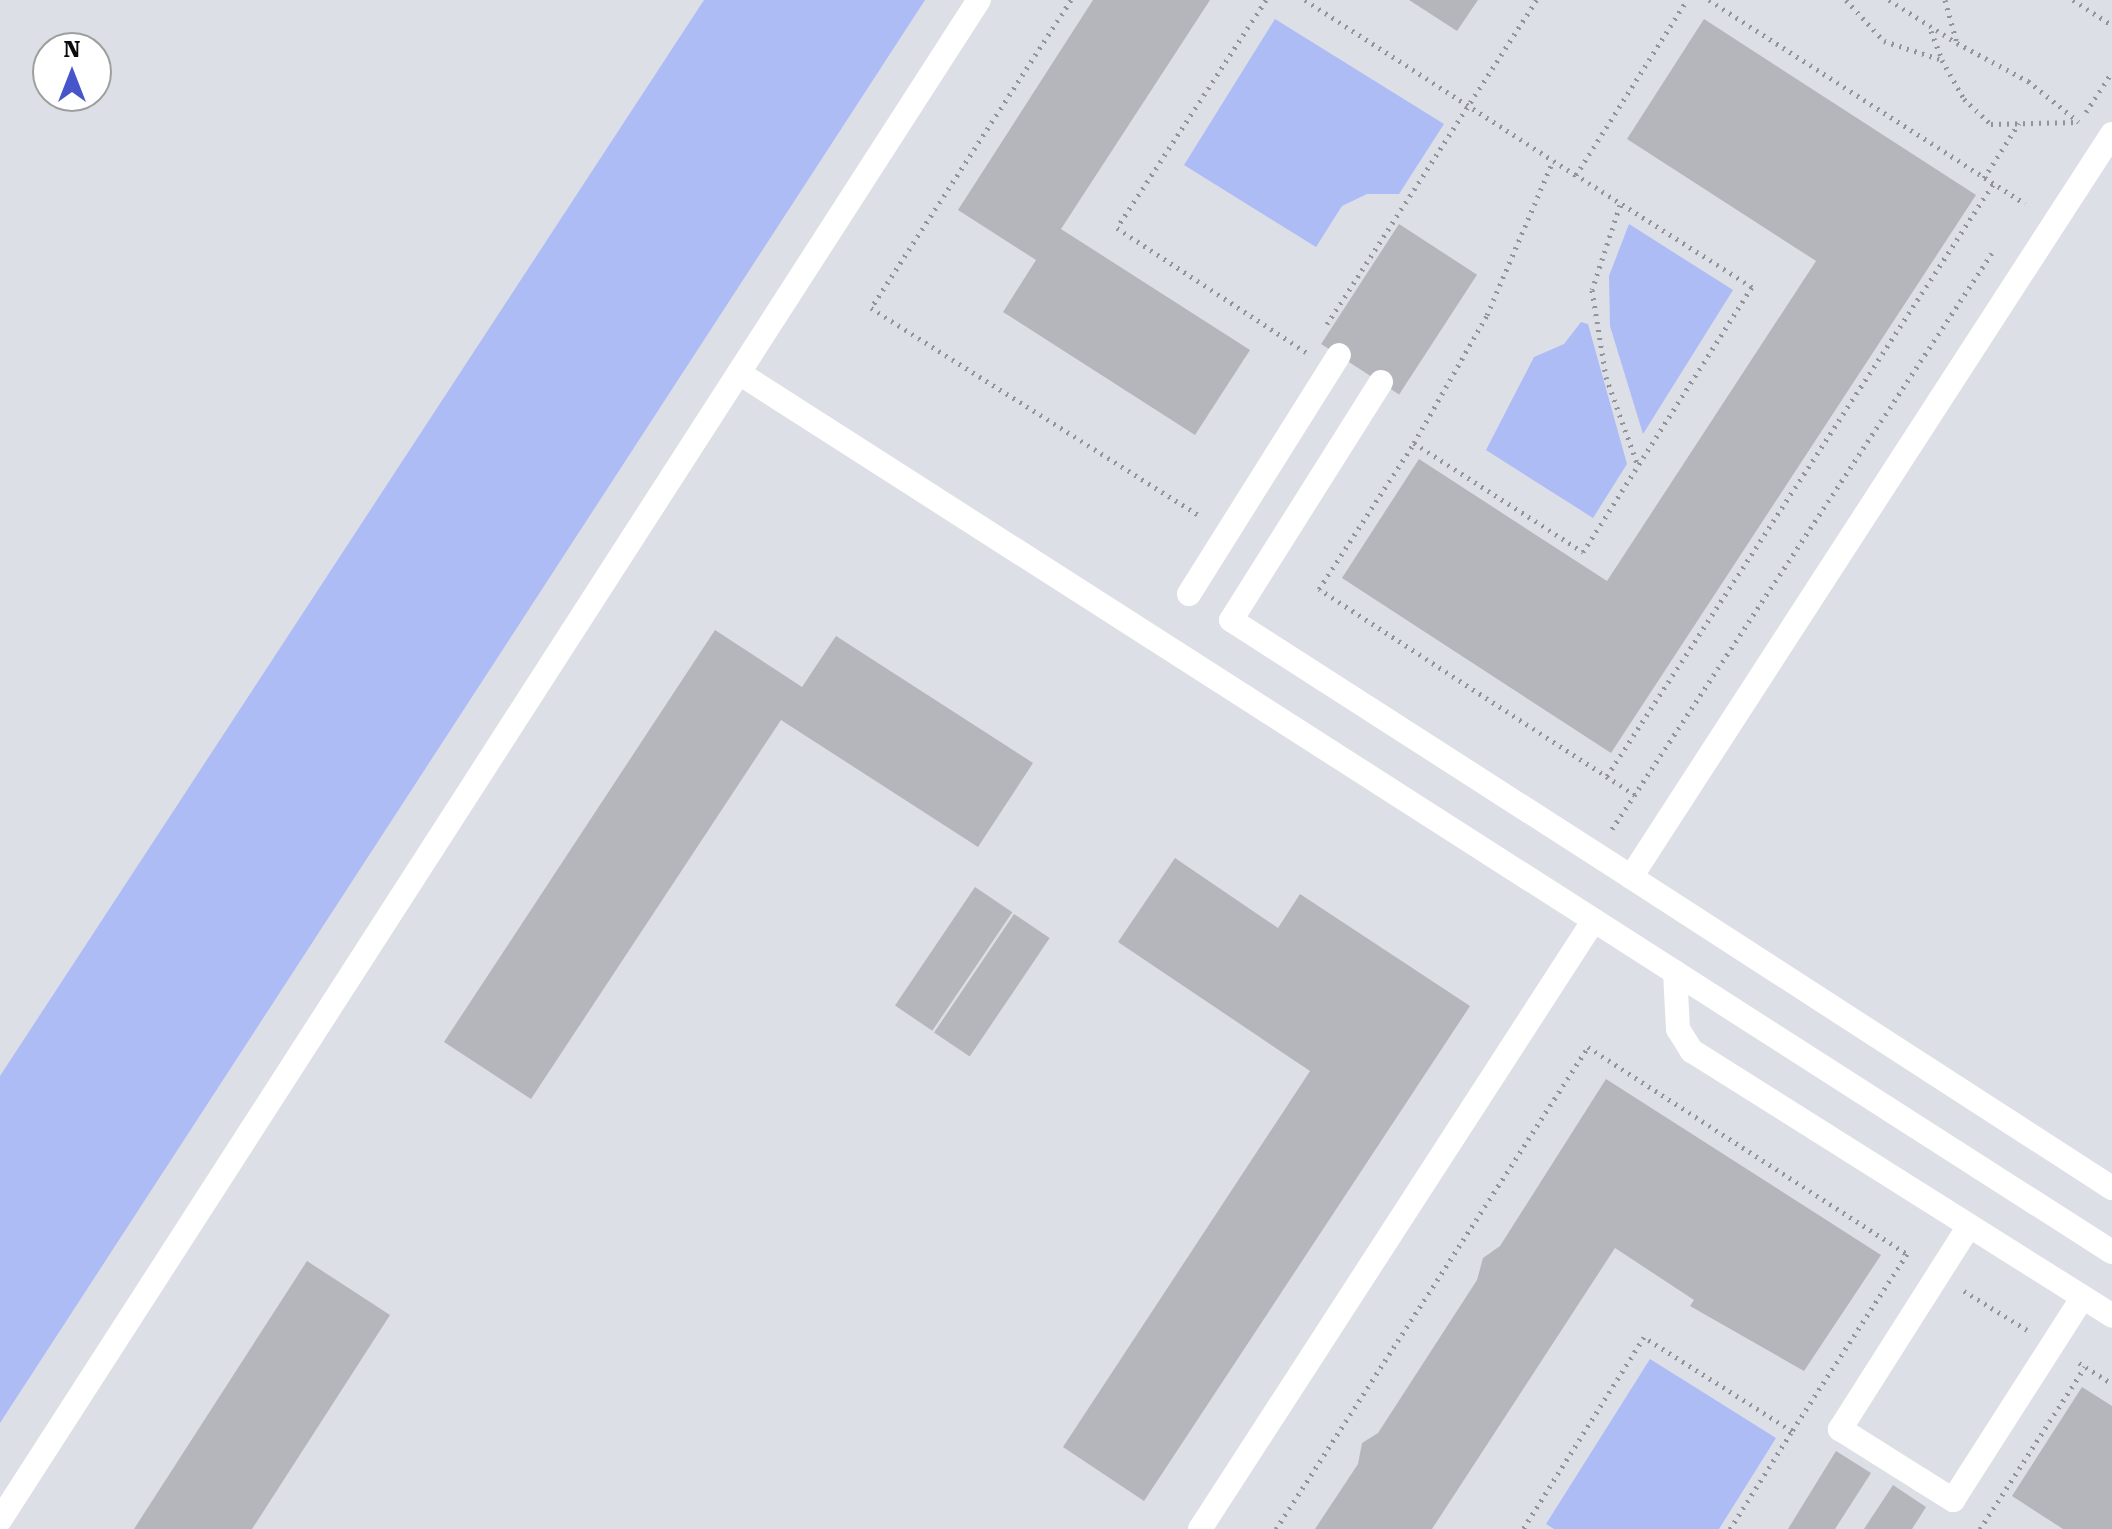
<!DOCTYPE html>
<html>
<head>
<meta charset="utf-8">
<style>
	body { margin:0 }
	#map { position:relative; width:2112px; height:1529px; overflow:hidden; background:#dddfe6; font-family:"Roboto Serif",serif }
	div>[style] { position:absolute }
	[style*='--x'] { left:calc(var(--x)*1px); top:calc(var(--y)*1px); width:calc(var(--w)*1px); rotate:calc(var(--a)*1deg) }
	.green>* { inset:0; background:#adbcf5 }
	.building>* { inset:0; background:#b4b6bc; transform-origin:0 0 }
	.path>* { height:5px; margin-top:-2.5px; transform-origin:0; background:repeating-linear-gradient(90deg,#93949a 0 2px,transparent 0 8px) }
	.lane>* { height:24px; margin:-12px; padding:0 12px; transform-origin:12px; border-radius:12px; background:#fff }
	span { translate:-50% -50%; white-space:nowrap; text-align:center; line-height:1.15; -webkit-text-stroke:8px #fff; paint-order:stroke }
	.north { position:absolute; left:32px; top:32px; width:80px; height:80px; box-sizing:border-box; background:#fff; border:2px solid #9d9e9f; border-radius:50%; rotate:0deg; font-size:22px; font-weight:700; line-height:32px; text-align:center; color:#0b0c0e }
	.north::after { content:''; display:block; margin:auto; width:28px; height:36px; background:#4655c9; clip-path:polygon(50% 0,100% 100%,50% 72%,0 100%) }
</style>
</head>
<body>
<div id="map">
	<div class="green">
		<i style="clip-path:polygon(704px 0,925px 0,0 1423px,0 1076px)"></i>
		<i style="clip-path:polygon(1275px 19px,1444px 124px,1399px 194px,1367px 194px,1342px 206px,1316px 247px,1184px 165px)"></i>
		<i style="clip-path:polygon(1629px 224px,1733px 290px,1643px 434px,1610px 326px,1609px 276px)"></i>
		<i style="clip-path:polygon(1581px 322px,1588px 324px,1627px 464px,1593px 518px,1486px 450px,1534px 357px,1564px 344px)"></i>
		<i style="clip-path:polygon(1650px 1359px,1776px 1438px,1719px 1529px,1554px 1529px,1546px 1524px)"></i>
	</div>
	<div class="building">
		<i style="clip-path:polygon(1093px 0,1210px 0,1061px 229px,1250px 350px,1195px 435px,1003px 312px,1036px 260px,958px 210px)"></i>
		<i style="clip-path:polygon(1409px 0,1478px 0,1457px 31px)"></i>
		<i style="clip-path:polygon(1704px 19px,1976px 195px,1611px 753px,1342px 578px,1419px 459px,1607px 581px,1816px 261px,1627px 139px)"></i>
		<i style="left:1399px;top:224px;width:93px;height:143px;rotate:33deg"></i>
		<i style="clip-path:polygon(715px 630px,802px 687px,836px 636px,1033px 763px,978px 847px,781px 720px,531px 1099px,444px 1042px)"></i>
		<i style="clip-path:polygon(1175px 858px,1278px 928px,1300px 894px,1470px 1006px,1144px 1501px,1063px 1447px,1310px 1071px,1118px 942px)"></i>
		<i style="left:975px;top:887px;width:45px;height:143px;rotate:34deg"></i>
		<i style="left:1014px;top:914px;width:43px;height:143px;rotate:34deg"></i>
		<i style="clip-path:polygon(1606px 1079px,1881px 1255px,1804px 1371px,1690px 1306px,1694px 1300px,1615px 1248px,1432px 1529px,1315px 1529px,1358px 1464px,1362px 1443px,1378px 1433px,1477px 1280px,1483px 1258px,1500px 1246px)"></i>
		<i style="clip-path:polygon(307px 1261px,390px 1315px,252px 1529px,134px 1529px)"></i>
		<i style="clip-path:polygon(2082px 1387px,2112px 1406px,2112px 1529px,2063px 1529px,2012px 1496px)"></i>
		<i style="clip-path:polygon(1836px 1451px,1871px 1473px,1835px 1529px,1788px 1529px)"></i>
		<i style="clip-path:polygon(1893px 1485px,1926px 1507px,1912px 1529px,1864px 1529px)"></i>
	</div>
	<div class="path">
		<i style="--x:1071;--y:0;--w:367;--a:123"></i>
		<i style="--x:871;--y:308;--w:391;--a:32.3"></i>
		<i style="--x:1266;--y:0;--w:272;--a:123.2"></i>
		<i style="--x:1117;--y:228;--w:226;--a:33.3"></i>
		<i style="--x:1305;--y:0;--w:323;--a:32.9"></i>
		<i style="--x:1709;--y:0;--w:376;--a:32.8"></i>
		<i style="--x:1846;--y:0;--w:56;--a:47.2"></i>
		<i style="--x:1884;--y:41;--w:61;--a:18.1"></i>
		<i style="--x:1942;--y:60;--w:45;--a:60.6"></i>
		<i style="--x:1964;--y:99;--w:37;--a:43"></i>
		<i style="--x:1991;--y:124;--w:88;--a:-1.3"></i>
		<i style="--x:1889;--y:0;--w:80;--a:32.3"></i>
		<i style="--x:1945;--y:0;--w:45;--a:74.4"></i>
		<i style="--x:1957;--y:43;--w:81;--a:28.2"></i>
		<i style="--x:2028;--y:81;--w:65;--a:38.8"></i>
		<i style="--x:2073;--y:0;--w:46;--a:32.7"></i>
		<i style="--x:1931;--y:31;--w:30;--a:69"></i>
		<i style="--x:2086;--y:112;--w:48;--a:-57"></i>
		<i style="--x:1984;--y:178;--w:65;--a:-57.5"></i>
		<i style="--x:1620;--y:205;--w:89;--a:108.2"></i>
		<i style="--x:1592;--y:290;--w:88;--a:80.9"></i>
		<i style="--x:1606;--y:377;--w:95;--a:70.2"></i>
		<i style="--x:1327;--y:324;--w:386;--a:-57.1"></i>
		<i style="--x:1414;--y:443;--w:147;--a:-60.3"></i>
		<i style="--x:1487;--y:315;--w:168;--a:-66.8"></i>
		<i style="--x:1607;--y:776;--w:707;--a:-56.89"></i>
		<i style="--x:1635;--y:795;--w:377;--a:-146.9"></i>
		<i style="--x:1319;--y:589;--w:174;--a:-56.9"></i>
		<i style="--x:1414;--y:443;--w:201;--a:32.8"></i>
		<i style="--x:1583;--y:552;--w:314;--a:-57.5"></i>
		<i style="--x:1752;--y:287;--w:209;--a:-147.5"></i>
		<i style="--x:1576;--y:175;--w:207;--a:-57.6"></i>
		<i style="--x:1612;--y:829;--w:690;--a:-56.59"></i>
		<i style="--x:1964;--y:1291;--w:74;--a:31.8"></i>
		<i style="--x:2079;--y:1363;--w:39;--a:32"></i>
		<i style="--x:1276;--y:1529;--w:574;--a:-57.08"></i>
		<i style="--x:1588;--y:1047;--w:380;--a:33"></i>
		<i style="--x:1907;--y:1254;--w:211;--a:123"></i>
		<i style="--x:1792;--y:1431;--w:175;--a:-147.6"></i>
		<i style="--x:1644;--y:1337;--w:227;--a:122.2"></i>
		<i style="--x:1730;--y:1529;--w:116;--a:-57.7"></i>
		<i style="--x:1980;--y:1529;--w:193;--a:-57.1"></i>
	</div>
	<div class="lane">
		<i style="--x:739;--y:373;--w:1630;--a:32.63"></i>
		<i style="--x:1381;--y:382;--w:281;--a:122.2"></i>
		<i style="--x:1231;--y:620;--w:475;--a:32.7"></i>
		<i style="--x:1631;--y:877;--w:885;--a:-57.08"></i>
		<i style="--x:1189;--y:594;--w:282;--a:-57.9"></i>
		<i style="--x:1631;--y:877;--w:573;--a:32.89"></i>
		<i style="--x:1675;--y:972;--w:57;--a:87"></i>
		<i style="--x:1678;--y:1029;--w:26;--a:58"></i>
		<i style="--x:1692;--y:1051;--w:497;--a:32.2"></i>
		<i style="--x:1969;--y:1226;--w:241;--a:122.4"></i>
		<i style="--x:1840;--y:1429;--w:96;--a:32.2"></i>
		<i style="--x:1921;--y:1480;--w:38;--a:32"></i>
		<i style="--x:1953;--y:1500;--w:240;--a:-57.4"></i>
		<i style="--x:0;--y:1520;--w:1808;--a:-57.22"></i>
		<i style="--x:1200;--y:1529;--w:725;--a:-57.1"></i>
	</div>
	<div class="north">N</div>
</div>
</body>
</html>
